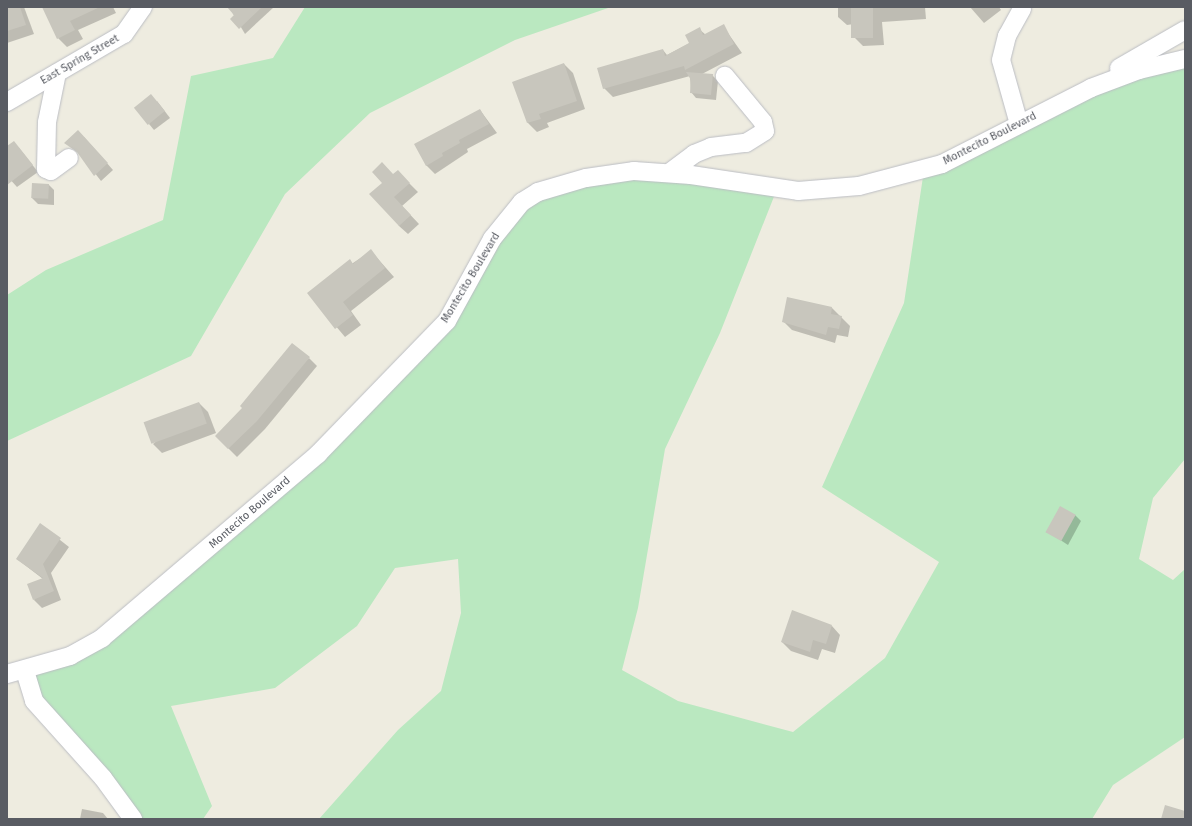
<!DOCTYPE html>
<html>
<head>
<meta charset="utf-8">
<style>
	body { margin:0 }
	#map { position:relative; width:1192px; height:826px; overflow:hidden; background:#eeece0; font-family:"Fira Sans",sans-serif }
	div>[style] { position:absolute }
	[style*='--x'] { left:calc(var(--x)*1px); top:calc(var(--y)*1px); width:calc(var(--w)*1px); rotate:calc(var(--a)*1deg) }
	.green>* { inset:0; background:#bae8c0 }
	.shadow>* { inset:0; background:#0003 }
	.building>* { inset:0; background:#c8c6bd; transform-origin:0 0 }
	.roads { filter:drop-shadow(0 0 1px #bbbdc3) drop-shadow(0 0 1px #bbbdc3) }
	.minor>* { height:18px; margin:-9px; padding:0 9px; transform-origin:9px; border-radius:9px; background:#fff }
	span { translate:-50% -50%; white-space:nowrap; text-align:center; line-height:1.15; -webkit-text-stroke:3px #fff; paint-order:stroke }
	.street-label { font-size:11px; color:#595c63 }
	.frame { position:absolute; inset:0; border:8px solid #595c63; pointer-events:none }
</style>
</head>
<body>
<div id="map">
	<div class="green">
		<i style="clip-path:polygon(305px 7px,611px 7px,515px 40px,370px 113px,285px 194px,191px 356px,7px 441px,7px 295px,46px 270px,163px 220px,191px 76px,273px 58px)"></i>
		<i style="clip-path:polygon(1185px 59px,1185px 459px,1153px 498px,1139px 559px,1173px 580px,1185px 569px,1185px 737px,1113px 785px,1092px 819px,319px 819px,398px 730px,441px 691px,461px 613px,458px 559px,395px 568px,357px 626px,275px 688px,171px 706px,212px 806px,203px 819px,133px 819px,34px 701px,25px 671px,70px 656px,318px 454px,447px 321px,522px 202px,615px 174px,777px 189px,720px 333px,665px 449px,638px 608px,622px 670px,678px 701px,793px 732px,885px 658px,939px 562px,822px 487px,904px 303px,924px 170px,1019px 124px)"></i>
	</div>
	<div class="shadow">
		<i style="clip-path:polygon(7px 7px,24px 7px,34px 34px,7px 43px)"></i>
		<i style="clip-path:polygon(50px 7px,113px 7px,116px 13px,78px 30px,83px 39px,67px 47px,58px 38px)"></i>
		<i style="clip-path:polygon(229px 7px,274px 7px,245px 34px)"></i>
		<i style="clip-path:polygon(838px 7px,925px 7px,926px 19px,882px 22px,884px 45px,863px 46px,855px 38px,854px 24px,847px 25px,838px 17px)"></i>
		<i style="clip-path:polygon(970px 7px,999px 7px,1001px 10px,984px 23px)"></i>
		<i style="clip-path:polygon(723px 26px,742px 53px,702px 74px,712px 75px,718px 81px,716px 100px,696px 98px,691px 92px,690px 76px,613px 97px,604px 88px,663px 50px,667px 55px,690px 43px,699px 29px,706px 35px)"></i>
		<i style="clip-path:polygon(564px 64px,573px 73px,585px 109px,547px 123px,549px 127px,537px 132px,528px 123px,514px 82px)"></i>
		<i style="clip-path:polygon(157px 101px,170px 118px,154px 130px,149px 124px)"></i>
		<i style="clip-path:polygon(480px 110px,497px 133px,467px 149px,468px 152px,435px 174px,426px 165px)"></i>
		<i style="clip-path:polygon(84px 137px,113px 170px,101px 181px,80px 154px,66px 143px)"></i>
		<i style="clip-path:polygon(7px 148px,19px 148px,38px 172px,17px 187px,7px 176px)"></i>
		<i style="clip-path:polygon(393px 175px,406px 180px,418px 192px,402px 206px,419px 224px,408px 234px,399px 226px,383px 183px)"></i>
		<i style="clip-path:polygon(33px 184px,49px 185px,54px 190px,54px 205px,38px 204px,32px 198px)"></i>
		<i style="clip-path:polygon(371px 251px,394px 277px,351px 311px,361px 325px,345px 337px,308px 293px)"></i>
		<i style="clip-path:polygon(832px 308px,850px 326px,848px 337px,837px 335px,835px 343px,792px 330px,783px 321px)"></i>
		<i style="clip-path:polygon(309px 358px,317px 366px,265px 429px,237px 457px,216px 436px)"></i>
		<i style="clip-path:polygon(199px 403px,208px 412px,216px 433px,162px 453px,153px 444px)"></i>
		<i style="clip-path:polygon(1075px 515px,1081px 521px,1068px 545px,1048px 532px)"></i>
		<i style="clip-path:polygon(41px 525px,69px 547px,51px 573px,61px 600px,42px 608px,34px 600px,43px 579px,17px 559px)"></i>
		<i style="clip-path:polygon(832px 626px,840px 635px,835px 653px,822px 649px,818px 660px,791px 651px,782px 642px)"></i>
		<i style="clip-path:polygon(82px 809px,103px 813px,108px 819px,80px 819px)"></i>
	</div>
	<div class="building">
		<i style="clip-path:polygon(7px 7px,20px 7px,26px 25px,7px 31px)"></i>
		<i style="clip-path:polygon(42px 7px,100px 7px,70px 21px,75px 30px,57px 39px)"></i>
		<i style="clip-path:polygon(227px 7px,262px 7px,239px 29px,230px 19px,234px 15px)"></i>
		<i style="left:851px;top:7px;width:22px;height:31px"></i>
		<i style="clip-path:polygon(724px 24px,734px 44px,685px 70px,684px 66px,603px 89px,597px 68px,663px 49px,665px 56px,689px 43px,685px 35px,700px 27px,703px 35px)"></i>
		<i style="clip-path:polygon(564px 63px,577px 101px,539px 114px,541px 119px,527px 123px,512px 82px)"></i>
		<i style="clip-path:polygon(686px 72px,713px 74px,711px 95px,690px 93px,691px 80px)"></i>
		<i style="left:151px;top:94px;width:22px;height:22px;rotate:51deg"></i>
		<i style="clip-path:polygon(480px 109px,489px 124px,459px 140px,460px 143px,442px 153px,443px 156px,426px 166px,414px 144px)"></i>
		<i style="clip-path:polygon(78px 130px,108px 163px,94px 176px,77px 152px,64px 143px)"></i>
		<i style="clip-path:polygon(14px 141px,33px 165px,7px 185px,7px 146px)"></i>
		<i style="clip-path:polygon(382px 162px,393px 174px,398px 170px,410px 183px,394px 197px,411px 215px,399px 226px,369px 194px,382px 183px,372px 172px)"></i>
		<i style="left:32px;top:183px;width:17px;height:15px;rotate:3deg"></i>
		<i style="clip-path:polygon(371px 249px,385px 268px,343px 302px,353px 315px,335px 329px,307px 293px,350px 259px,353px 264px)"></i>
		<i style="clip-path:polygon(787px 297px,832px 307px,831px 314px,842px 316px,839px 329px,828px 327px,826px 335px,782px 322px)"></i>
		<i style="clip-path:polygon(292px 343px,310px 357px,257px 421px,228px 449px,215px 436px,242px 408px,240px 406px)"></i>
		<i style="left:199px;top:402px;width:23px;height:59px;rotate:70deg"></i>
		<i style="left:1060px;top:506px;width:18px;height:30px;rotate:29deg"></i>
		<i style="clip-path:polygon(40px 523px,61px 538px,43px 564px,54px 591px,33px 600px,27px 584px,43px 578px,16px 559px)"></i>
		<i style="clip-path:polygon(792px 610px,832px 625px,826px 644px,813px 640px,810px 652px,781px 642px)"></i>
		<i style="clip-path:polygon(1165px 805px,1185px 811px,1185px 819px,1161px 819px)"></i>
	</div>
	<div class="roads">
		<div class="minor">
			<i style="--x:1119;--y:68;--w:76;--a:-29.9"></i>
			<i style="--x:57;--y:73;--w:50;--a:101.5"></i>
			<i style="--x:47;--y:122;--w:47;--a:91.2"></i>
			<i style="--x:46;--y:169;--w:5;--a:22"></i>
			<i style="--x:51;--y:171;--w:22;--a:-36"></i>
			<i style="--x:7;--y:102;--w:135;--a:-30.2"></i>
			<i style="--x:124;--y:34;--w:33;--a:-55"></i>
			<i style="--x:1019;--y:124;--w:66;--a:-105.7"></i>
			<i style="--x:1001;--y:60;--w:25;--a:-76"></i>
			<i style="--x:1007;--y:36;--w:31;--a:-61"></i>
			<i style="--x:669;--y:173;--w:31;--a:-37"></i>
			<i style="--x:694;--y:154;--w:18;--a:-22"></i>
			<i style="--x:711;--y:147;--w:35;--a:-7"></i>
			<i style="--x:746;--y:143;--w:22;--a:-32"></i>
			<i style="--x:765;--y:131;--w:9;--a:-103"></i>
			<i style="--x:763;--y:122;--w:60;--a:-129.6"></i>
			<i style="--x:25;--y:671;--w:31;--a:73"></i>
			<i style="--x:34;--y:701;--w:103;--a:48.1"></i>
			<i style="--x:103;--y:778;--w:51;--a:53.8"></i>
			<i style="--x:7;--y:674;--w:66;--a:-15.9"></i>
			<i style="--x:70;--y:656;--w:37;--a:-29"></i>
			<i style="--x:102;--y:638;--w:284;--a:-40.4"></i>
			<i style="--x:318;--y:454;--w:185;--a:-45.9"></i>
			<i style="--x:447;--y:321;--w:94;--a:-61.2"></i>
			<i style="--x:492;--y:239;--w:48;--a:-51"></i>
			<i style="--x:522;--y:202;--w:19;--a:-32"></i>
			<i style="--x:538;--y:192;--w:50;--a:-16.3"></i>
			<i style="--x:586;--y:178;--w:49;--a:-8.3"></i>
			<i style="--x:634;--y:171;--w:57;--a:4"></i>
			<i style="--x:691;--y:175;--w:108;--a:8.5"></i>
			<i style="--x:798;--y:191;--w:61;--a:-4.7"></i>
			<i style="--x:859;--y:186;--w:86;--a:-14.8"></i>
			<i style="--x:942;--y:164;--w:167;--a:-27"></i>
			<i style="--x:1091;--y:88;--w:51;--a:-20.6"></i>
			<i style="--x:1139;--y:70;--w:47;--a:-13.4"></i>
		</div>
	</div>
	<div class="street-label">
		<span style="left:80px;top:60px;rotate:-30deg">East Spring Street</span>
		<span style="left:990px;top:139px;rotate:-27deg">Montecito Boulevard</span>
		<span style="left:471px;top:278px;rotate:-59deg">Montecito Boulevard</span>
		<span style="left:250px;top:513px;rotate:-41deg">Montecito Boulevard</span>
	</div>
	<div class="frame"></div>
</div>
</body>
</html>
